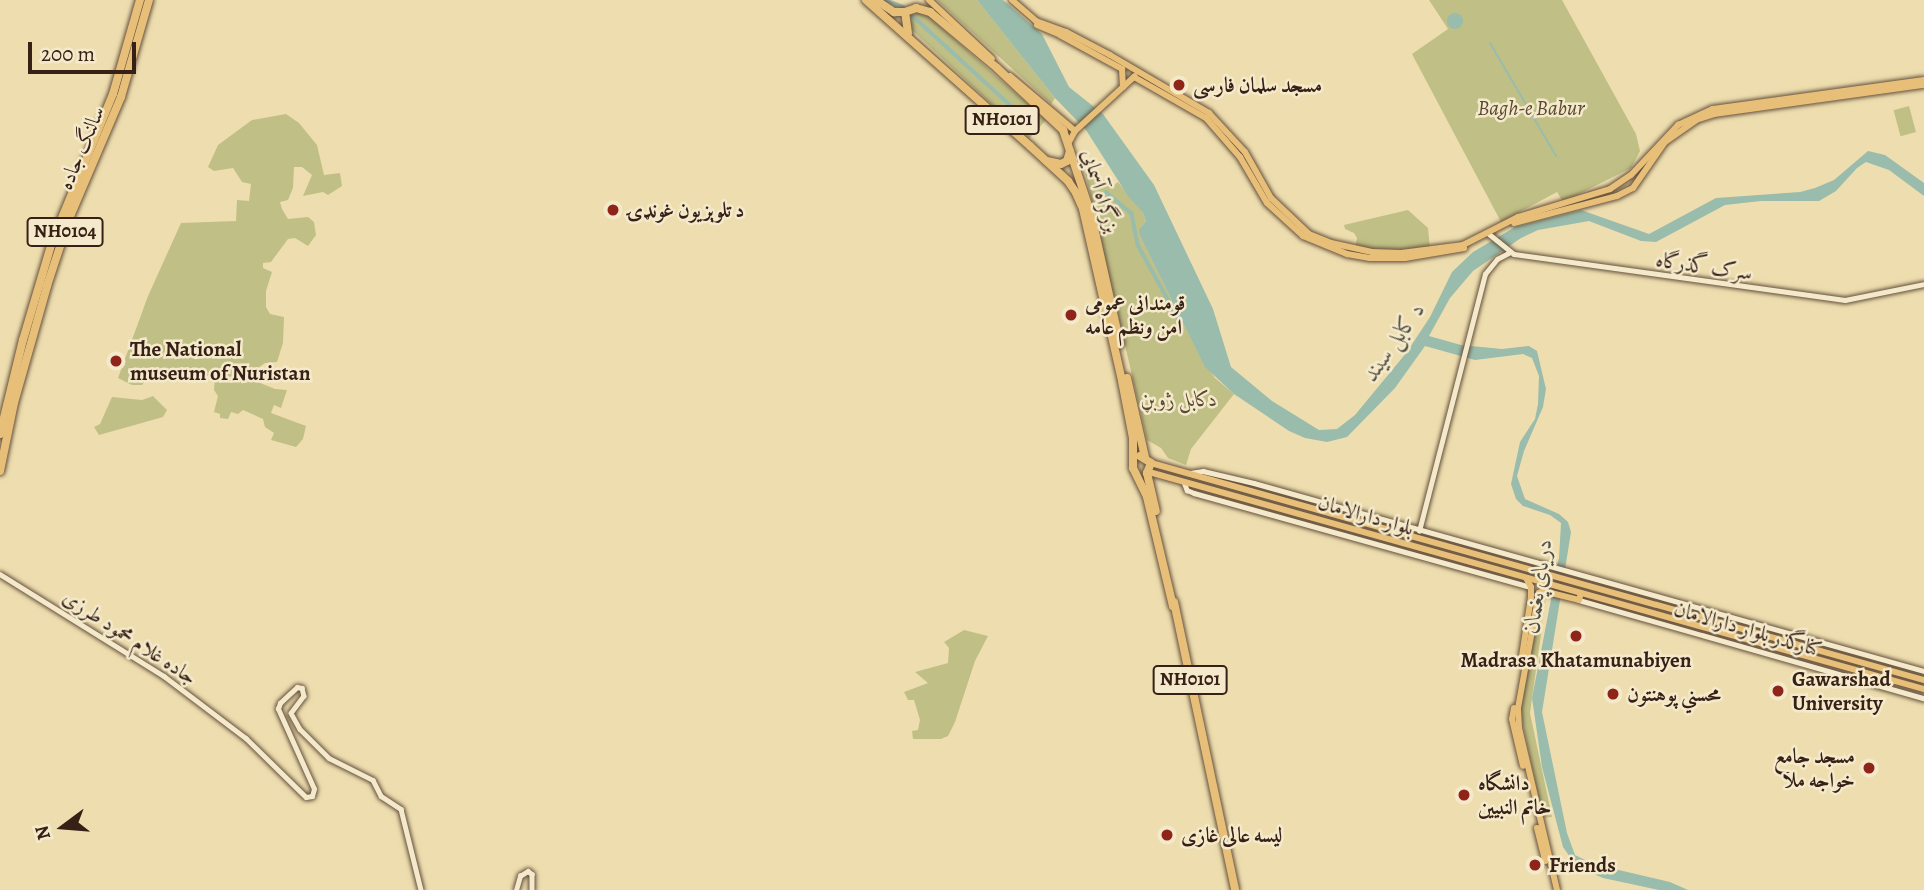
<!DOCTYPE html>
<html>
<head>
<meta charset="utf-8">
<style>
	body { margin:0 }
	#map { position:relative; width:1924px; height:890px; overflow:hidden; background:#eedeaf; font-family:Alegreya,Amiri,serif }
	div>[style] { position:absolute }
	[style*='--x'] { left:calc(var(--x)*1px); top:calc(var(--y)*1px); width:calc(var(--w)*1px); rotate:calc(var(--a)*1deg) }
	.green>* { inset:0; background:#c0bf85; transform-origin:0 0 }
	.water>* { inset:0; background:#99bcac }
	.round { border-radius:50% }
	.stream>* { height:2px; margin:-1px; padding:0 1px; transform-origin:1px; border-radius:1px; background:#99bcac }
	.canal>* { height:3.5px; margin:-1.75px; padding:0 1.75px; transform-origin:1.75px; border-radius:1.75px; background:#99bcac }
	.roads { filter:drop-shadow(0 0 2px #65503d) drop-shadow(0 0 2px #65503d) }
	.minor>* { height:4.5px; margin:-2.25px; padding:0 2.25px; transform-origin:2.25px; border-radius:2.25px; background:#f4eacb }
	.major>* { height:6px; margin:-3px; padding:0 3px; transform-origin:3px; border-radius:3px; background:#e7bf78 }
	.highway>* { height:8px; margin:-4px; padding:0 4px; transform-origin:4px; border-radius:4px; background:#e7bf78 }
	.dots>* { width:19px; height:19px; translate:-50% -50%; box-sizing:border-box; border:4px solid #f4eacb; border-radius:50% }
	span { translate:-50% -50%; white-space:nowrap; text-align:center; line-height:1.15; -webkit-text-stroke:5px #f4eacb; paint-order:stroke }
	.shield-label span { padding:2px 5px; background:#f4eacb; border:2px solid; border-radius:5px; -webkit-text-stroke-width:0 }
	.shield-label { font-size:19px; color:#372117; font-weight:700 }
	.poi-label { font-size:21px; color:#372117; font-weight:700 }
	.left { translate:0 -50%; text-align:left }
	.right { translate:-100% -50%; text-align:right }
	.park-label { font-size:21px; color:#594832; font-style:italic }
	.street-label { font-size:21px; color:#372117 }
	.water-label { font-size:23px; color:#545044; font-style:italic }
	.north { position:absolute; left:28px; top:792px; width:70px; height:70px; -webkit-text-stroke:5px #f4eacb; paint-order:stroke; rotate:254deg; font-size:19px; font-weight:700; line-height:28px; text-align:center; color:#372117 }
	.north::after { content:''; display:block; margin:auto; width:24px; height:32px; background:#372117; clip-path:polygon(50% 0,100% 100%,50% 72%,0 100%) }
	.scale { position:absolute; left:28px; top:42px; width:108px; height:32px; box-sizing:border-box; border:4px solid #372117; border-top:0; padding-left:9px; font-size:21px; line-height:24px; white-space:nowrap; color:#372117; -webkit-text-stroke:5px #f4eacb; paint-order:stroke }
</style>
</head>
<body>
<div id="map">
	<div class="green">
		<i style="clip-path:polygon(937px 0,977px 0,1055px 98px,1051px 104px)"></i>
		<i style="clip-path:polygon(1429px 0,1562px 0,1636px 134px,1640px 151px,1631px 168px,1563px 202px,1557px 192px,1501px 222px,1412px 54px,1448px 29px)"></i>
		<i style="clip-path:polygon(917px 12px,926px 14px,1046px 120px,1029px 139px,912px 30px,909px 20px)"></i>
		<i style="left:1909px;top:106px;width:27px;height:16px;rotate:75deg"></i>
		<i style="clip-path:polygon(286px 114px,299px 123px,317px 145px,324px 175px,340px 173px,342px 186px,328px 195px,323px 192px,303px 196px,312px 175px,302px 167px,294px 167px,293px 188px,288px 200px,280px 202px,282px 209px,288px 219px,308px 217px,314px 222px,316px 235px,308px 246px,295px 238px,288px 239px,271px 262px,263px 263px,263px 268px,272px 272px,266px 291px,266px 307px,270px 314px,284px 317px,283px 343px,277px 362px,265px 363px,245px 377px,275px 389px,287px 390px,281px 408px,274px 405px,271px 413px,306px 426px,303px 439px,296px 447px,271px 440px,274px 433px,265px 427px,263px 419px,243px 410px,238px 414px,231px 412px,228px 419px,220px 418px,220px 414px,214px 412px,218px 396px,214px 390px,215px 375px,184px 378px,158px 369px,154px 381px,145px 381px,142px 385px,132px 385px,118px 378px,148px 296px,181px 223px,236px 221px,237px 200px,249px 201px,251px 184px,242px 182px,233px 168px,214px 171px,208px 167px,218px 145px,252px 120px)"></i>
		<i style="clip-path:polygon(1088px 170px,1113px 186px,1118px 182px,1143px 213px,1146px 221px,1141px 228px,1141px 238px,1202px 360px,1215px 378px,1234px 394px,1191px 449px,1186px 465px,1168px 458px,1161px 448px,1147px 440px,1085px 172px)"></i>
		<i style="clip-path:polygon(1408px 210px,1428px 228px,1430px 249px,1401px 253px,1355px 249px,1357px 238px,1354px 233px,1345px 229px,1344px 225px,1348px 224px)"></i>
		<i style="clip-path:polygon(153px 396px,167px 410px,163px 417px,99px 435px,94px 427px,100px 424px,112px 397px,142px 400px)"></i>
		<i style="clip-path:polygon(1533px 625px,1542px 627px,1530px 713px,1552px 817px,1543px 818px,1520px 711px)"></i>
		<i style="clip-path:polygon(964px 630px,988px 636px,975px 661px,955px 722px,948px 736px,941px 739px,913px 739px,912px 731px,918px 730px,920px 720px,914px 700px,908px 700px,904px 692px,928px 683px,915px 672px,948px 663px,949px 648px,944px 642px)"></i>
	</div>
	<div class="water">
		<i style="clip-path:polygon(977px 0,1003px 0,1042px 34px,1069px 87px,1103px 114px,1154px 185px,1213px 309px,1231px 367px,1272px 401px,1319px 430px,1337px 429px,1355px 415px,1407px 352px,1430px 317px,1452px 272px,1473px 252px,1515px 227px,1581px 210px,1649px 234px,1716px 198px,1800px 192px,1815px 188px,1834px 180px,1868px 151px,1885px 155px,1924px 183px,1924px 196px,1889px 170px,1866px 162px,1857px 168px,1836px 191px,1819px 201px,1761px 201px,1725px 205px,1656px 242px,1641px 241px,1589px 221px,1538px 230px,1521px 238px,1473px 271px,1450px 298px,1429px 336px,1461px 345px,1502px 349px,1529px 346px,1537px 351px,1546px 389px,1543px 407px,1524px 451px,1517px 476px,1525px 499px,1559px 514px,1568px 522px,1571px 532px,1542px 712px,1567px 833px,1575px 855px,1593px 864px,1670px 882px,1688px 890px,1659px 890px,1603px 878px,1577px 867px,1563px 847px,1542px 767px,1532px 698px,1559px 558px,1561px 523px,1550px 515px,1523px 506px,1516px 499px,1511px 484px,1520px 442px,1535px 419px,1538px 404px,1539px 376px,1532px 358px,1523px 354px,1475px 360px,1425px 346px,1395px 388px,1347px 437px,1327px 442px,1305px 438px,1289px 431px,1234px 394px,1205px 367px,1141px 238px,1139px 230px,1146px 221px,1143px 213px,1128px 196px,1086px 130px,1055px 98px)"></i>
		<i class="round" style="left:1447px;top:13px;width:16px;height:16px"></i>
	</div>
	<div class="stream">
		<i style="--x:1490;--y:43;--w:131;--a:59.7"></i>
	</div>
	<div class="canal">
		<i style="--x:885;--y:0;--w:19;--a:21"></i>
		<i style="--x:913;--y:16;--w:161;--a:42.5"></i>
		<i style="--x:1106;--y:192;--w:34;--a:40"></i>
		<i style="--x:1132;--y:214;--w:32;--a:79"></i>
		<i style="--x:1138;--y:245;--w:87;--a:61.1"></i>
		<i style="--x:1180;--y:321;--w:7;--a:-8"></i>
	</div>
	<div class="roads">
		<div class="minor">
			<i style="--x:1488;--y:233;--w:33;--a:39"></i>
			<i style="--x:1514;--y:254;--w:334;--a:7.9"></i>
			<i style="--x:1845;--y:300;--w:81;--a:-11.4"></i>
			<i style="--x:1190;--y:473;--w:13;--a:-9"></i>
			<i style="--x:1203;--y:471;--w:52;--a:13.2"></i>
			<i style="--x:1254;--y:483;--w:696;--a:15.67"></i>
			<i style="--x:1184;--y:482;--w:9;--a:69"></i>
			<i style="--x:1187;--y:490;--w:8;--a:23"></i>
			<i style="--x:1194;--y:493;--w:349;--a:15.6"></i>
			<i style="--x:1419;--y:531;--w:265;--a:-75.6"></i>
			<i style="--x:1485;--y:274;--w:19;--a:-51"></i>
			<i style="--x:1497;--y:259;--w:13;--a:-27"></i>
			<i style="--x:0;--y:574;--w:193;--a:31.9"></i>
			<i style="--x:164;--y:676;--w:103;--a:37.1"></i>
			<i style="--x:246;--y:738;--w:84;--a:44.5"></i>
			<i style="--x:306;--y:797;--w:6;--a:-9"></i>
			<i style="--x:312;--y:796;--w:7;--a:-74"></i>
			<i style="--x:314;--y:789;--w:88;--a:-114.2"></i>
			<i style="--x:278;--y:709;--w:6;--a:-72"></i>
			<i style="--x:280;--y:703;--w:23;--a:-43"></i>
			<i style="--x:297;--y:687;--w:5;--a:11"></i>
			<i style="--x:302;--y:688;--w:8;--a:76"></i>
			<i style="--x:304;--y:696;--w:21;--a:127"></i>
			<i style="--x:291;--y:713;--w:18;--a:61"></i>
			<i style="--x:300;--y:729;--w:41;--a:45"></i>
			<i style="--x:329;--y:758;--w:49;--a:26.6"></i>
			<i style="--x:373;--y:780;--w:18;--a:63"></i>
			<i style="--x:381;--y:796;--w:24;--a:33"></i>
			<i style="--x:401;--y:809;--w:83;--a:76.1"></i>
			<i style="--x:1579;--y:600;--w:359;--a:15.9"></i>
			<i style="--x:516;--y:890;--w:15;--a:-74"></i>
			<i style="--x:520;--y:876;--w:9;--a:-32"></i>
			<i style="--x:528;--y:871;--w:5;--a:37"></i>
			<i style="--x:532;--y:874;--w:16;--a:90"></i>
		</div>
		<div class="major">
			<i style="--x:929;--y:0;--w:86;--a:43.1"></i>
			<i style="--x:1012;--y:0;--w:32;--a:41"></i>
			<i style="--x:1036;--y:21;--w:32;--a:20"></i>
			<i style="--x:1066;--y:32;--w:50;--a:27.6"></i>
			<i style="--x:1110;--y:55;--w:115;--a:30.4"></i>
			<i style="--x:1209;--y:113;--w:53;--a:47.3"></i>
			<i style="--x:1245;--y:152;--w:53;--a:60.5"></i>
			<i style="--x:1271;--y:198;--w:52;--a:43.5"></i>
			<i style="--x:1309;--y:234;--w:24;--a:22"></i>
			<i style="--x:1331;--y:243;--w:42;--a:12.4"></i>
			<i style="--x:1372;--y:252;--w:29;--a:2"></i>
			<i style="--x:1401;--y:253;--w:63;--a:-7.4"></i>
			<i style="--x:1463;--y:245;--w:62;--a:-27"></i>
			<i style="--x:1518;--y:217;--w:96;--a:-16.9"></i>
			<i style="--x:1610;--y:189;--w:25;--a:-34"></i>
			<i style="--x:1631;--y:175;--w:69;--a:-46.8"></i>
			<i style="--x:1678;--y:125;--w:38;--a:-25"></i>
			<i style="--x:1713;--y:109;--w:213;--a:-7.8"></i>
			<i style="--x:1037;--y:25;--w:25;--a:23"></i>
			<i style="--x:1060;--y:35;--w:71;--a:28.7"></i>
			<i style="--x:1122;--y:69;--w:18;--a:87"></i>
			<i style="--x:1010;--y:76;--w:85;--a:40.2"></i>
			<i style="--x:1134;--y:77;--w:83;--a:29.7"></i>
			<i style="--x:1206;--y:118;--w:52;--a:48.9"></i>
			<i style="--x:1240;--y:157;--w:53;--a:59.6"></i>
			<i style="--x:1267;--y:203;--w:49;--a:42.5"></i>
			<i style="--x:1303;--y:236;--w:48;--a:22.2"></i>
			<i style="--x:1347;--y:254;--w:23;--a:10"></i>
			<i style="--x:1370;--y:258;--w:35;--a:0"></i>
			<i style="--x:1405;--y:258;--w:60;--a:-9.6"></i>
			<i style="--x:1069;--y:142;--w:13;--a:-61"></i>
			<i style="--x:1075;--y:131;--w:81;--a:-42.5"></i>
			<i style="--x:1514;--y:223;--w:106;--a:-14.7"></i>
			<i style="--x:1617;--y:196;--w:18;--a:-27"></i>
			<i style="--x:1633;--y:188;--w:56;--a:-55.2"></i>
			<i style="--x:1665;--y:142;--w:38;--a:-35"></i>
			<i style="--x:1696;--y:120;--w:19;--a:-18"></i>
			<i style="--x:1714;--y:114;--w:212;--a:-7.9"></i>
			<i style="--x:1151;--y:463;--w:803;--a:15.68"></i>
			<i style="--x:1149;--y:472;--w:805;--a:15.64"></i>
			<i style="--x:1522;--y:656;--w:60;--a:-81.3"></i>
			<i style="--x:1531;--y:597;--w:10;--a:-90"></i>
			<i style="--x:1531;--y:587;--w:10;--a:-119"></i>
			<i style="--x:1514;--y:708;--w:11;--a:100"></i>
			<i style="--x:1512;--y:719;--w:48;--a:76.8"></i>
			<i style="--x:1537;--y:828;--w:34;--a:76"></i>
			<i style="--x:1557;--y:890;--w:166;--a:-103.2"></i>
			<i style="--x:1519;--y:728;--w:20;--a:-93"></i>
			<i style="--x:1518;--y:708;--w:117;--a:-79.7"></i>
			<i style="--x:1539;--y:593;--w:4;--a:-27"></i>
			<i style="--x:1543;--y:591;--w:37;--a:14"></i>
			<i style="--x:1579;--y:600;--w:7;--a:-74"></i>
		</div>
		<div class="highway">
			<i style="--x:866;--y:0;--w:220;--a:41.7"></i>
			<i style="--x:1030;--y:146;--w:52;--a:42.6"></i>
			<i style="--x:1068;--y:181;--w:14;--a:56"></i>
			<i style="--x:1076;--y:193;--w:17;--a:66"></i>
			<i style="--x:1083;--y:209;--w:176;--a:77.2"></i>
			<i style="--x:1122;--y:381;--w:58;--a:79.1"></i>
			<i style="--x:1133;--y:438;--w:30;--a:90"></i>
			<i style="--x:1133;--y:468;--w:32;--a:64"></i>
			<i style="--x:1147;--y:497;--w:112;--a:76.6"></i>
			<i style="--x:876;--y:0;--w:22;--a:34"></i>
			<i style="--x:894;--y:12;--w:11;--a:0"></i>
			<i style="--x:908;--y:33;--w:21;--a:-98"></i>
			<i style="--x:905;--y:12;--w:12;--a:-20"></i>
			<i style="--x:916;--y:8;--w:15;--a:16"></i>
			<i style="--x:930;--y:12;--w:87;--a:39.9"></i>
			<i style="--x:997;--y:68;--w:91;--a:43.2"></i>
			<i style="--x:1063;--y:130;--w:89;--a:71.6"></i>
			<i style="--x:1091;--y:214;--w:133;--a:77.4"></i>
			<i style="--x:1047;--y:161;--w:14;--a:12"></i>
			<i style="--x:1061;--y:164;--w:7;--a:-27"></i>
			<i style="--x:1067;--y:161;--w:10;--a:-73"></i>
			<i style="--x:1127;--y:378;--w:81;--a:77.2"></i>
			<i style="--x:0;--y:434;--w:97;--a:-76.3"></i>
			<i style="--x:23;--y:340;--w:102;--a:-73.5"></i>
			<i style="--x:52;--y:242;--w:160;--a:-67.6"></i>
			<i style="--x:113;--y:94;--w:98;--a:-74"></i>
			<i style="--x:1140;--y:456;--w:13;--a:32"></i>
			<i style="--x:1151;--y:463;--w:11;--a:112"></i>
			<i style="--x:0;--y:471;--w:69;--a:-78.4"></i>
			<i style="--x:14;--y:403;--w:122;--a:-74.2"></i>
			<i style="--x:47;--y:286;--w:71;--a:-71.8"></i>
			<i style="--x:69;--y:219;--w:133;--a:-66.9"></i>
			<i style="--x:121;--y:97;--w:101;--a:-73.9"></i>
			<i style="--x:1147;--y:473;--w:39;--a:77"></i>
			<i style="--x:1174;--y:602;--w:294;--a:78"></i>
		</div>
	</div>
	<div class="dots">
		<i style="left:1179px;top:85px;background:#8f2418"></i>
		<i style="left:613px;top:210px;background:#8f2418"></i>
		<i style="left:1071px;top:315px;background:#8f2418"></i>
		<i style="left:116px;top:361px;background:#8f2418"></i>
		<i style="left:1576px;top:636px;background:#8f2418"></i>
		<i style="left:1778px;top:691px;background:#8f2418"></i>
		<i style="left:1613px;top:694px;background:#8f2418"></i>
		<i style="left:1869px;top:768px;background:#8f2418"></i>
		<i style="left:1464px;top:795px;background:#8f2418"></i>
		<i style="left:1167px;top:835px;background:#8f2418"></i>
		<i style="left:1535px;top:865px;background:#8f2418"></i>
	</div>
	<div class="shield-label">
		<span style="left:1002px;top:120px">NH0101</span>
		<span style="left:65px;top:232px">NH0104</span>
		<span style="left:1190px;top:680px">NH0101</span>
	</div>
	<div class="poi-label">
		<span class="left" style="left:1193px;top:85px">مسجد سلمان فارسی</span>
		<span class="left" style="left:627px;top:210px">د تلوېزیون غونډۍ</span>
		<span class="left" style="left:1085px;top:315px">قومندانی عمومی<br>امن ونظم عامه</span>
		<span class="left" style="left:130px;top:361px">The National<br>museum of Nuristan</span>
		<span style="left:1576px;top:660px">Madrasa Khatamunabiyen</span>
		<span class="left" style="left:1792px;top:691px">Gawarshad<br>University</span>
		<span class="left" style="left:1627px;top:694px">محسني پوهنتون</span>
		<span class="right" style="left:1855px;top:768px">مسجد جامع<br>خواجه ملا</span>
		<span class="left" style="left:1478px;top:795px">دانشگاه<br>خاتم النبیین</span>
		<span class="left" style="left:1181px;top:835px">لیسه عالی غازی</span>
		<span class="left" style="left:1549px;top:865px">Friends</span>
	</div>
	<div class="park-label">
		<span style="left:1531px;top:108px">Bagh-e Babur</span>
		<span style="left:1179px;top:399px">دکابل ژوبڼ</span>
	</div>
	<div class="street-label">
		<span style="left:81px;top:148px;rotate:-67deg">سالنگ جاده</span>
		<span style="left:1101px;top:191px;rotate:74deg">بزرگراه آسمایی</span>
		<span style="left:1704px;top:266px;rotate:8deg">سرک گذرگاه</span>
		<span style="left:1366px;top:515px;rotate:16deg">بلوار دارالامان</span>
		<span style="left:1748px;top:629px;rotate:16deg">کنارگذر بلوار دارالامان</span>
		<span style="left:130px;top:637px;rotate:33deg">جاده غلام‌ محمود طرزی</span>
	</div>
	<div class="water-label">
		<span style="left:1394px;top:342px;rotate:-55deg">د کابل سيند</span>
		<span style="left:1538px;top:586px;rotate:-82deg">دریای پغمان</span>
	</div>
	<div class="north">N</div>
	<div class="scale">200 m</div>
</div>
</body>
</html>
